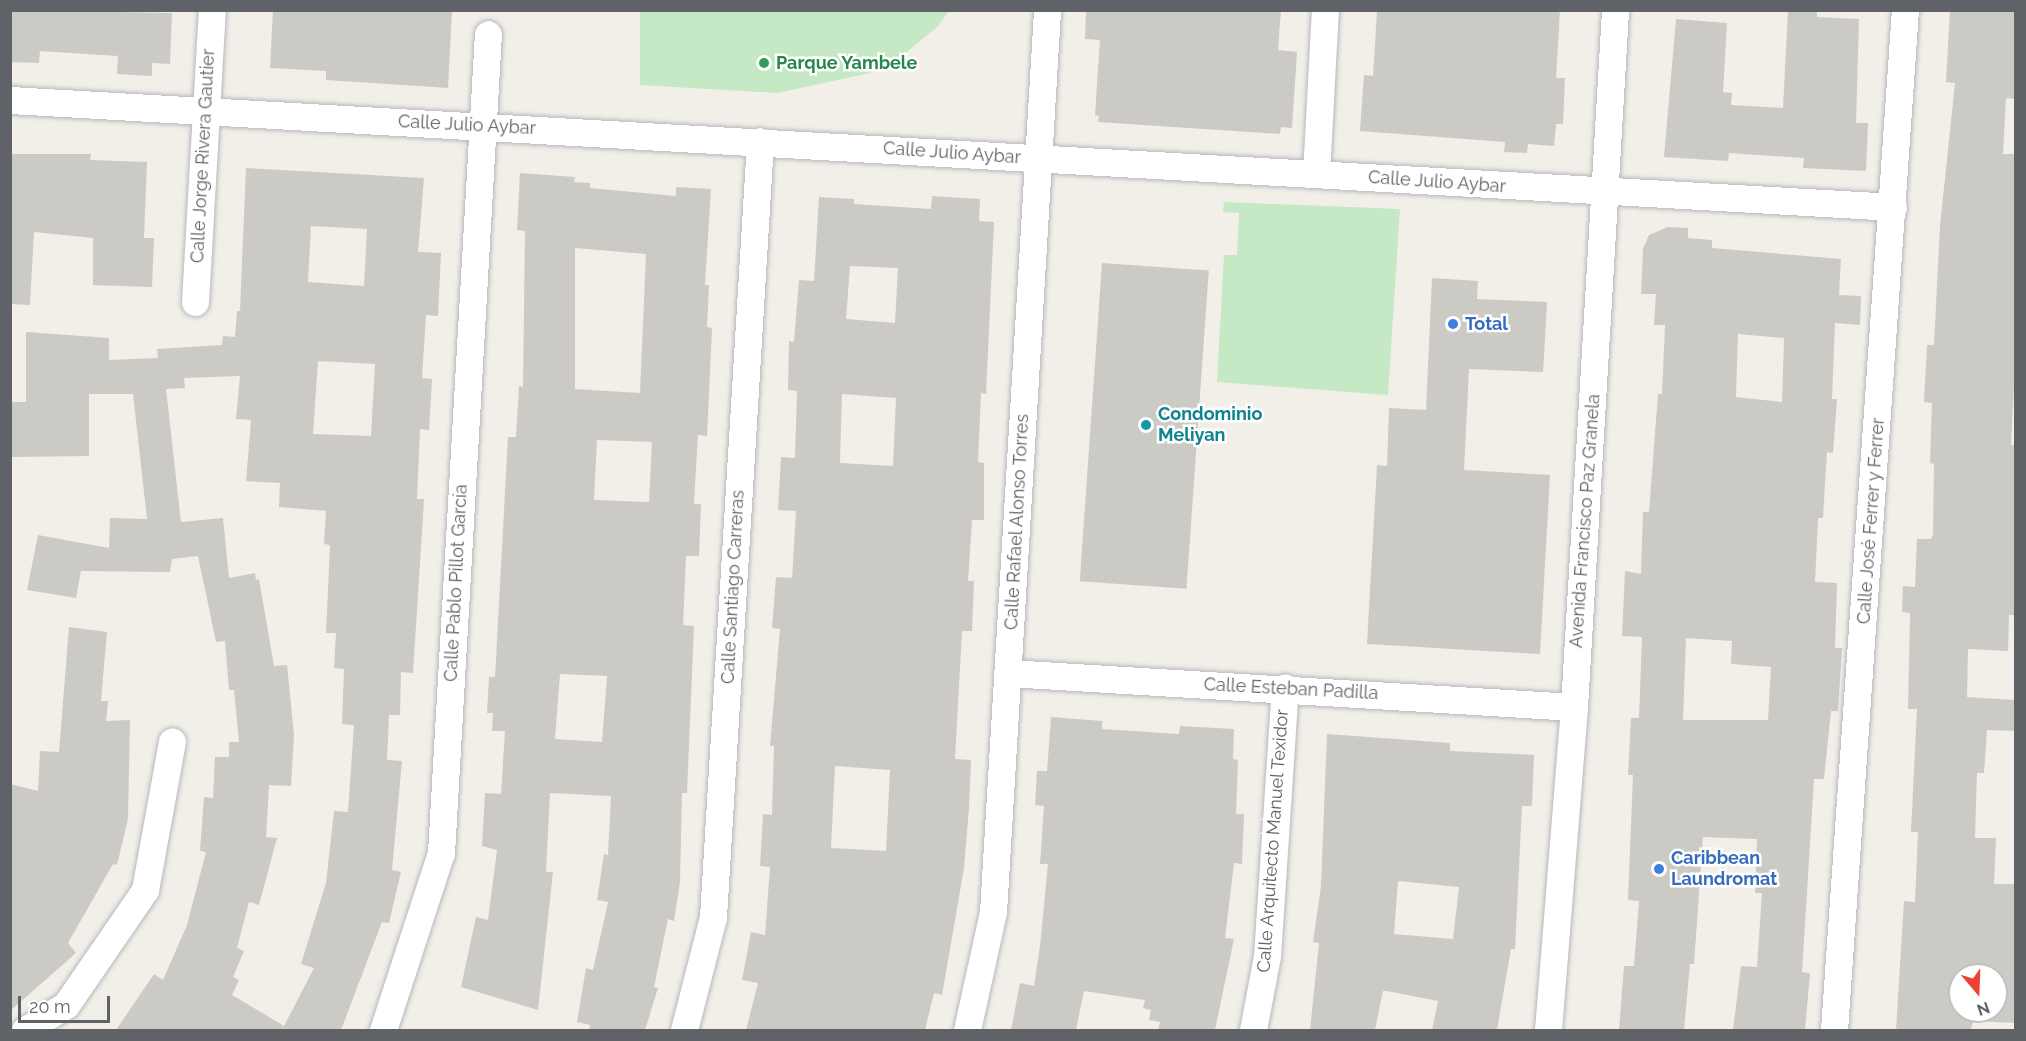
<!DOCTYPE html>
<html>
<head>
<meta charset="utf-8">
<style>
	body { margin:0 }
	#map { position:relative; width:2026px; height:1041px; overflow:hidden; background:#f1efe8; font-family:Raleway,sans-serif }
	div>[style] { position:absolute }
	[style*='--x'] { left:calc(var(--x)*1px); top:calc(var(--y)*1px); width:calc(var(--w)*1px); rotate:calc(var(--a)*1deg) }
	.green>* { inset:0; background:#c5e8c5 }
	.building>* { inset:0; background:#cccac5; transform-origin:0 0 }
	.roads { filter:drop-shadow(0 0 2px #b5b8bc) drop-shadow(0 0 2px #b5b8bc) }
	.minor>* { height:27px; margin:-13.5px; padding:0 13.5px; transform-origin:13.5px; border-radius:13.5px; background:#fff }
	.dots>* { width:16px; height:16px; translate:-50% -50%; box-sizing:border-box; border:3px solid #fff; border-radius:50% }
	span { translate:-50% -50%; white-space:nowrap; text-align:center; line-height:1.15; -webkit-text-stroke:5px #fff; paint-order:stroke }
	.leisure-label { font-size:18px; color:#27864d; font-weight:700 }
	.left { translate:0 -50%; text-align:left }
	.street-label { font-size:18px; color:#5f6368 }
	.shop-label { font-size:18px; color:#366cbe; font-weight:700 }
	.culture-label { font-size:18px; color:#0d838f; font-weight:700 }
	.frame { position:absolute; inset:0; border:12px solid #5f6368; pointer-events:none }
	.north { position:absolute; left:1948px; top:963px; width:60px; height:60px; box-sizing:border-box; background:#fff; border:2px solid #bfc1c3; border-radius:50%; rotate:161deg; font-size:16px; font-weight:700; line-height:24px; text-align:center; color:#5f6368 }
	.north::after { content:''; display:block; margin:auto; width:21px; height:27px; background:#ea4335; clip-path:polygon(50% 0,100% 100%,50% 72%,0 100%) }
	.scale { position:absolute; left:18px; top:996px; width:92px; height:27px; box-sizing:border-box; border:3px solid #5f6368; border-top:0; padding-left:8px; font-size:18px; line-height:21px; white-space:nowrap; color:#5f6368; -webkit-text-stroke:4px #fff; paint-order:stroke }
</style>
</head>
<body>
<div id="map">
	<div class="green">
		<i style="clip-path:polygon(640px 11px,640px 10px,949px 11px,938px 26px,907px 52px,870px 73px,777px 93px,640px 85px)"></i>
		<i style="clip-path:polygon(1224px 202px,1400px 209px,1388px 395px,1217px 382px,1224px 255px,1237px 255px,1239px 213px,1223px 212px)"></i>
	</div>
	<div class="building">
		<i style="clip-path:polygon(10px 10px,172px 13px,170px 64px,152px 63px,152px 76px,117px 74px,118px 56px,40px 51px,39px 63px,10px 62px)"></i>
		<i style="clip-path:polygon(273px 10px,452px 10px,448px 88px,326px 80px,326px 71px,270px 68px)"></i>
		<i style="clip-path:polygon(1086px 10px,1281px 10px,1278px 50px,1297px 52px,1292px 128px,1281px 127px,1280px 134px,1098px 122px,1099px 116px,1095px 115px,1100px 40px,1085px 39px)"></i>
		<i style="clip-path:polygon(1377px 10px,1560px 10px,1556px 78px,1565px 78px,1563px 124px,1556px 124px,1554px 146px,1528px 144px,1527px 153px,1504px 152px,1505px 142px,1360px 131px,1364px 75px,1373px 76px)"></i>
		<i style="clip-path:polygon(1788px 10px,1817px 10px,1817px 17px,1859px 19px,1856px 123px,1868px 123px,1866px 171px,1803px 168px,1804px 158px,1729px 153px,1728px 161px,1664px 157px,1676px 19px,1727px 23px,1723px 92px,1732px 93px,1731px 105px,1783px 108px)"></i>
		<i style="clip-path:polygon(evenodd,1950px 10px,2016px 10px,2016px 99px,2006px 98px,2003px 154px,2016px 154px,2016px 345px,2011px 445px,2016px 445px,2016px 615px,2009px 615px,2008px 651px,1968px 649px,1967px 697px,2016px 700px,2016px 731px,1987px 730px,1984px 773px,1977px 773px,1975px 838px,1996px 838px,1994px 884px,2016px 884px,2016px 1023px,1973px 1021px,1971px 1030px,1896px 1030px,1904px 901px,1915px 902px,1918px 832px,1911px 832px,1917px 709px,1908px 709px,1910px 613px,1902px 612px,1903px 586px,1915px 587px,1917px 539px,1931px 539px,1933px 534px,1934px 464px,1930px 463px,1932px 403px,1924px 402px,1927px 345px,1934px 345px,1940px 226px,1955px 83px,1946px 82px,1950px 10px,1960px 975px,1996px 975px,1996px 1011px,1960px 1011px,1960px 975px)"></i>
		<i style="clip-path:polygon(10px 154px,91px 154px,90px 160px,147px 162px,144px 238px,154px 238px,152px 287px,93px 285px,93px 238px,34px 232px,30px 305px,10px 304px)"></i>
		<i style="clip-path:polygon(evenodd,246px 168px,424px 178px,418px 252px,441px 253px,438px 316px,426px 315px,422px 378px,432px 379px,429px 430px,420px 429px,417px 499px,424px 499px,413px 673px,401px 672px,400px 715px,389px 715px,387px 760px,402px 761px,392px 870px,401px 872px,389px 923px,382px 922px,341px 1030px,116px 1030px,154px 974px,163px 980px,187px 925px,206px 852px,200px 851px,204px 797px,213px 798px,215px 757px,229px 757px,229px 742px,239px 742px,234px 690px,229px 690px,225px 641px,216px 642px,198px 556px,172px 559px,170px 572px,81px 571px,76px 598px,27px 590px,38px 535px,109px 548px,110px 518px,147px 519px,133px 394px,89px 394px,89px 456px,10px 457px,10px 402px,26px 402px,26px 332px,109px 338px,109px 360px,158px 358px,157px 349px,222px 345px,223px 336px,235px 337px,237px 311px,240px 311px,246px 168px,311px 226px,367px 229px,364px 286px,308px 282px,311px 226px,246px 168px,318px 361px,375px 364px,371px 436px,313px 434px,318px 361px,246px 168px,240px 376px,236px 419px,251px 420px,246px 481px,280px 483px,279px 507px,326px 511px,324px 544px,330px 545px,326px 633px,336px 633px,334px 668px,344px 669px,342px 724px,354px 725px,348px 812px,334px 811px,326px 883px,301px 964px,314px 968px,284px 1026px,232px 995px,239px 980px,233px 977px,244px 951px,237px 948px,249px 902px,259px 905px,277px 838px,266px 837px,269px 785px,291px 786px,294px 735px,287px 665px,274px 666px,259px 579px,256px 580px,255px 573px,229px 578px,223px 518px,181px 522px,166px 389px,185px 388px,184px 378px,240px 376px)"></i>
		<i style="clip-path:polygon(evenodd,520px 173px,575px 177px,574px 182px,590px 183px,590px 188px,676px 196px,676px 187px,711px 189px,705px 285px,709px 285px,707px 327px,712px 328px,707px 436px,698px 435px,694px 504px,701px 504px,699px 556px,686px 556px,683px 625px,694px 626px,687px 793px,682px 793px,680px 882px,674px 921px,668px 919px,654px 987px,658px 988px,645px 1030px,589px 1030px,590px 1025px,577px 1022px,586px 968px,593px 970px,608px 902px,597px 900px,604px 854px,608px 855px,611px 796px,550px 793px,546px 872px,553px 872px,538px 1010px,461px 987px,476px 917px,488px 920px,497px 850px,482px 846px,485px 793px,501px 794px,505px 731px,492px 731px,493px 713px,487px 713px,489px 677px,495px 677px,508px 437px,516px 437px,519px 386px,523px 387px,525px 231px,517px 230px,520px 173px,575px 248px,646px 254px,640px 393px,575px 389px,575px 248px,520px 173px,597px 440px,652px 442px,649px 502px,594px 500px,597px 440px,520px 173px,560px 674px,607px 676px,602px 742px,555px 739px,560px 674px)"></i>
		<i style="clip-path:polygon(evenodd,932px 196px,980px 199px,979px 221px,994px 222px,986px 394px,981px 393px,978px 462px,984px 463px,984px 520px,972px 520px,968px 581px,974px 581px,972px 631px,962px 631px,955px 759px,971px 760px,969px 808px,964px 868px,942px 995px,934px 993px,925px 1030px,746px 1030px,758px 983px,742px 980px,751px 932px,765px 935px,770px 867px,760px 866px,763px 814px,772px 815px,774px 746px,770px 746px,780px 629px,772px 628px,776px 577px,792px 578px,796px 511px,778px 510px,781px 457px,795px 458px,797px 391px,788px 390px,789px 341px,794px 342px,799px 280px,814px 281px,819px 197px,854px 199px,854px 204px,931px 209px,932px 196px,850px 266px,898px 268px,895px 323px,846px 319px,850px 266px,932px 196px,842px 394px,896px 398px,893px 466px,840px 463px,842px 394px,932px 196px,835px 766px,890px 770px,886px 851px,831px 848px,835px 766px)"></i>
		<i style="clip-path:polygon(evenodd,1668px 227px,1688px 228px,1688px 238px,1712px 240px,1712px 248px,1841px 259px,1839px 295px,1861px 296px,1860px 325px,1835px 323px,1832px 399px,1837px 399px,1833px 453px,1827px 452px,1823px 518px,1818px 518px,1815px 582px,1837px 583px,1835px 648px,1842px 648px,1838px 711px,1831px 711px,1824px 779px,1814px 779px,1802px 972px,1810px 973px,1805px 1030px,1733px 1030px,1741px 966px,1757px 967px,1762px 893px,1755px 893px,1757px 839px,1703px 837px,1694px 964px,1690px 964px,1684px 1030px,1619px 1030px,1624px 966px,1634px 966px,1639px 901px,1628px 900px,1633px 775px,1628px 775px,1631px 718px,1639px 718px,1642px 637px,1622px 636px,1625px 571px,1641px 574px,1643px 512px,1649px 512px,1658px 394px,1662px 394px,1665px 325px,1654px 325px,1656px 294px,1641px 294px,1643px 249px,1649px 235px,1668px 227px,1738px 334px,1784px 338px,1782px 402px,1736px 397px,1738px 334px,1668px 227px,1686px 638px,1732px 641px,1731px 664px,1771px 667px,1768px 720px,1683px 720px,1686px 638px)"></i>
		<i style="left:1102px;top:263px;width:107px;height:319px;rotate:4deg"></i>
		<i style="clip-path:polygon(1432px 278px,1478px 281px,1477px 299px,1547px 302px,1543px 372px,1469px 369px,1464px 470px,1550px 475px,1540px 654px,1367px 644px,1377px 465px,1387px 466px,1389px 408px,1426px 410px)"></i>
		<i style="clip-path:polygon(69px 627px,107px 632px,101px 701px,108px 701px,106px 721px,130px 720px,128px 819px,117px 865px,113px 864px,68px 943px,76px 953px,10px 1011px,10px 784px,38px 791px,40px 751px,59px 752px)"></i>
		<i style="clip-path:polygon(1051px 717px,1102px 721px,1102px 729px,1179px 734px,1180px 726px,1234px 729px,1233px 759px,1238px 760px,1236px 814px,1244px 814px,1242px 864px,1234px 863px,1225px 938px,1234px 939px,1215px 1030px,1158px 1030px,1160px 1022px,1149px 1020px,1151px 1010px,1143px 1008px,1145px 1000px,1084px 991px,1076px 1030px,1011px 1030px,1020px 983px,1034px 986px,1040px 946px,1048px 864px,1040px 864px,1044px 806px,1035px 805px,1037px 771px,1047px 771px)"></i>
		<i style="clip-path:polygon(evenodd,1327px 734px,1450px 743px,1450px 751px,1534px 755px,1532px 806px,1522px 806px,1515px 949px,1511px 949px,1497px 1030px,1432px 1030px,1438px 1001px,1387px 991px,1383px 991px,1375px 1030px,1310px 1030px,1319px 943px,1313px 942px,1321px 886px,1327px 734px,1398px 881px,1459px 887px,1453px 939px,1394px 934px,1398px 881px)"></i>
	</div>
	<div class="roads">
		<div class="minor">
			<i style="--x:10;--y:100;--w:1886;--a:3.25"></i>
			<i style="--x:1316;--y:174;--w:164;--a:-86.9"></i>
			<i style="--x:195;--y:302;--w:292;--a:-86.7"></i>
			<i style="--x:1008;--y:673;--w:567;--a:3.44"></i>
			<i style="--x:25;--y:1030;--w:48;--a:-31.4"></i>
			<i style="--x:66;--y:1005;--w:140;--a:-55.5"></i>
			<i style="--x:145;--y:890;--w:151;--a:-79.7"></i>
			<i style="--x:383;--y:1030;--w:186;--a:-71.9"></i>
			<i style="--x:441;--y:853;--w:820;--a:-86.72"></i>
			<i style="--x:684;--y:1030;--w:117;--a:-75.6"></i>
			<i style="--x:713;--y:917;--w:777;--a:-86.53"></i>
			<i style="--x:967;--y:1030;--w:121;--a:-77.6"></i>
			<i style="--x:993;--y:912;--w:904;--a:-86.57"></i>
			<i style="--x:1253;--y:1030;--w:75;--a:-79.3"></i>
			<i style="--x:1267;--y:956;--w:269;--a:-86.2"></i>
			<i style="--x:1548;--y:1030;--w:324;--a:-85.4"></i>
			<i style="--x:1574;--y:707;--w:698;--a:-86.63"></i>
			<i style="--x:1834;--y:1030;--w:1022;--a:-86.02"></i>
		</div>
	</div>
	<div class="dots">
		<i style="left:764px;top:63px;background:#2e9e5b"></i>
		<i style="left:1453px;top:324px;background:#3f7fe0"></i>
		<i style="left:1146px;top:425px;background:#0f9aa8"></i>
		<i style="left:1659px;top:869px;background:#3f7fe0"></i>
	</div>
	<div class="leisure-label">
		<span class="left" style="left:776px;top:63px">Parque Yambele</span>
	</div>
	<div class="street-label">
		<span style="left:467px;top:125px;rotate:3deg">Calle Julio Aybar</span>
		<span style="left:952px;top:153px;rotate:4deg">Calle Julio Aybar</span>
		<span style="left:203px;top:156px;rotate:-87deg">Calle Jorge Rivera Gautier</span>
		<span style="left:1437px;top:182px;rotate:4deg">Calle Julio Aybar</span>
		<span style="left:1585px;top:521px;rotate:-86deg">Avenida Francisco Paz Granela</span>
		<span style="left:1871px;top:521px;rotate:-86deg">Calle José Ferrer y Ferrer</span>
		<span style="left:1017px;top:522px;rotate:-87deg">Calle Rafael Alonso Torres</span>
		<span style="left:456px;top:583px;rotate:-87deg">Calle Pablo Pillot García</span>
		<span style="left:733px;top:587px;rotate:-87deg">Calle Santiago Carreras</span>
		<span style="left:1291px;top:689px;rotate:3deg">Calle Esteban Padilla</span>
		<span style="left:1273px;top:841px;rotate:-86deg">Calle Arquitecto Manuel Texidor</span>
	</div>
	<div class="shop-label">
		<span class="left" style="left:1465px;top:324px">Total</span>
		<span class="left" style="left:1671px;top:869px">Caribbean<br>Laundromat</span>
	</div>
	<div class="culture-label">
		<span class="left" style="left:1158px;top:425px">Condominio<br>Meliyan</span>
	</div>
	<div class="frame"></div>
	<div class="north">N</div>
	<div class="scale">20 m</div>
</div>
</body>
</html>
